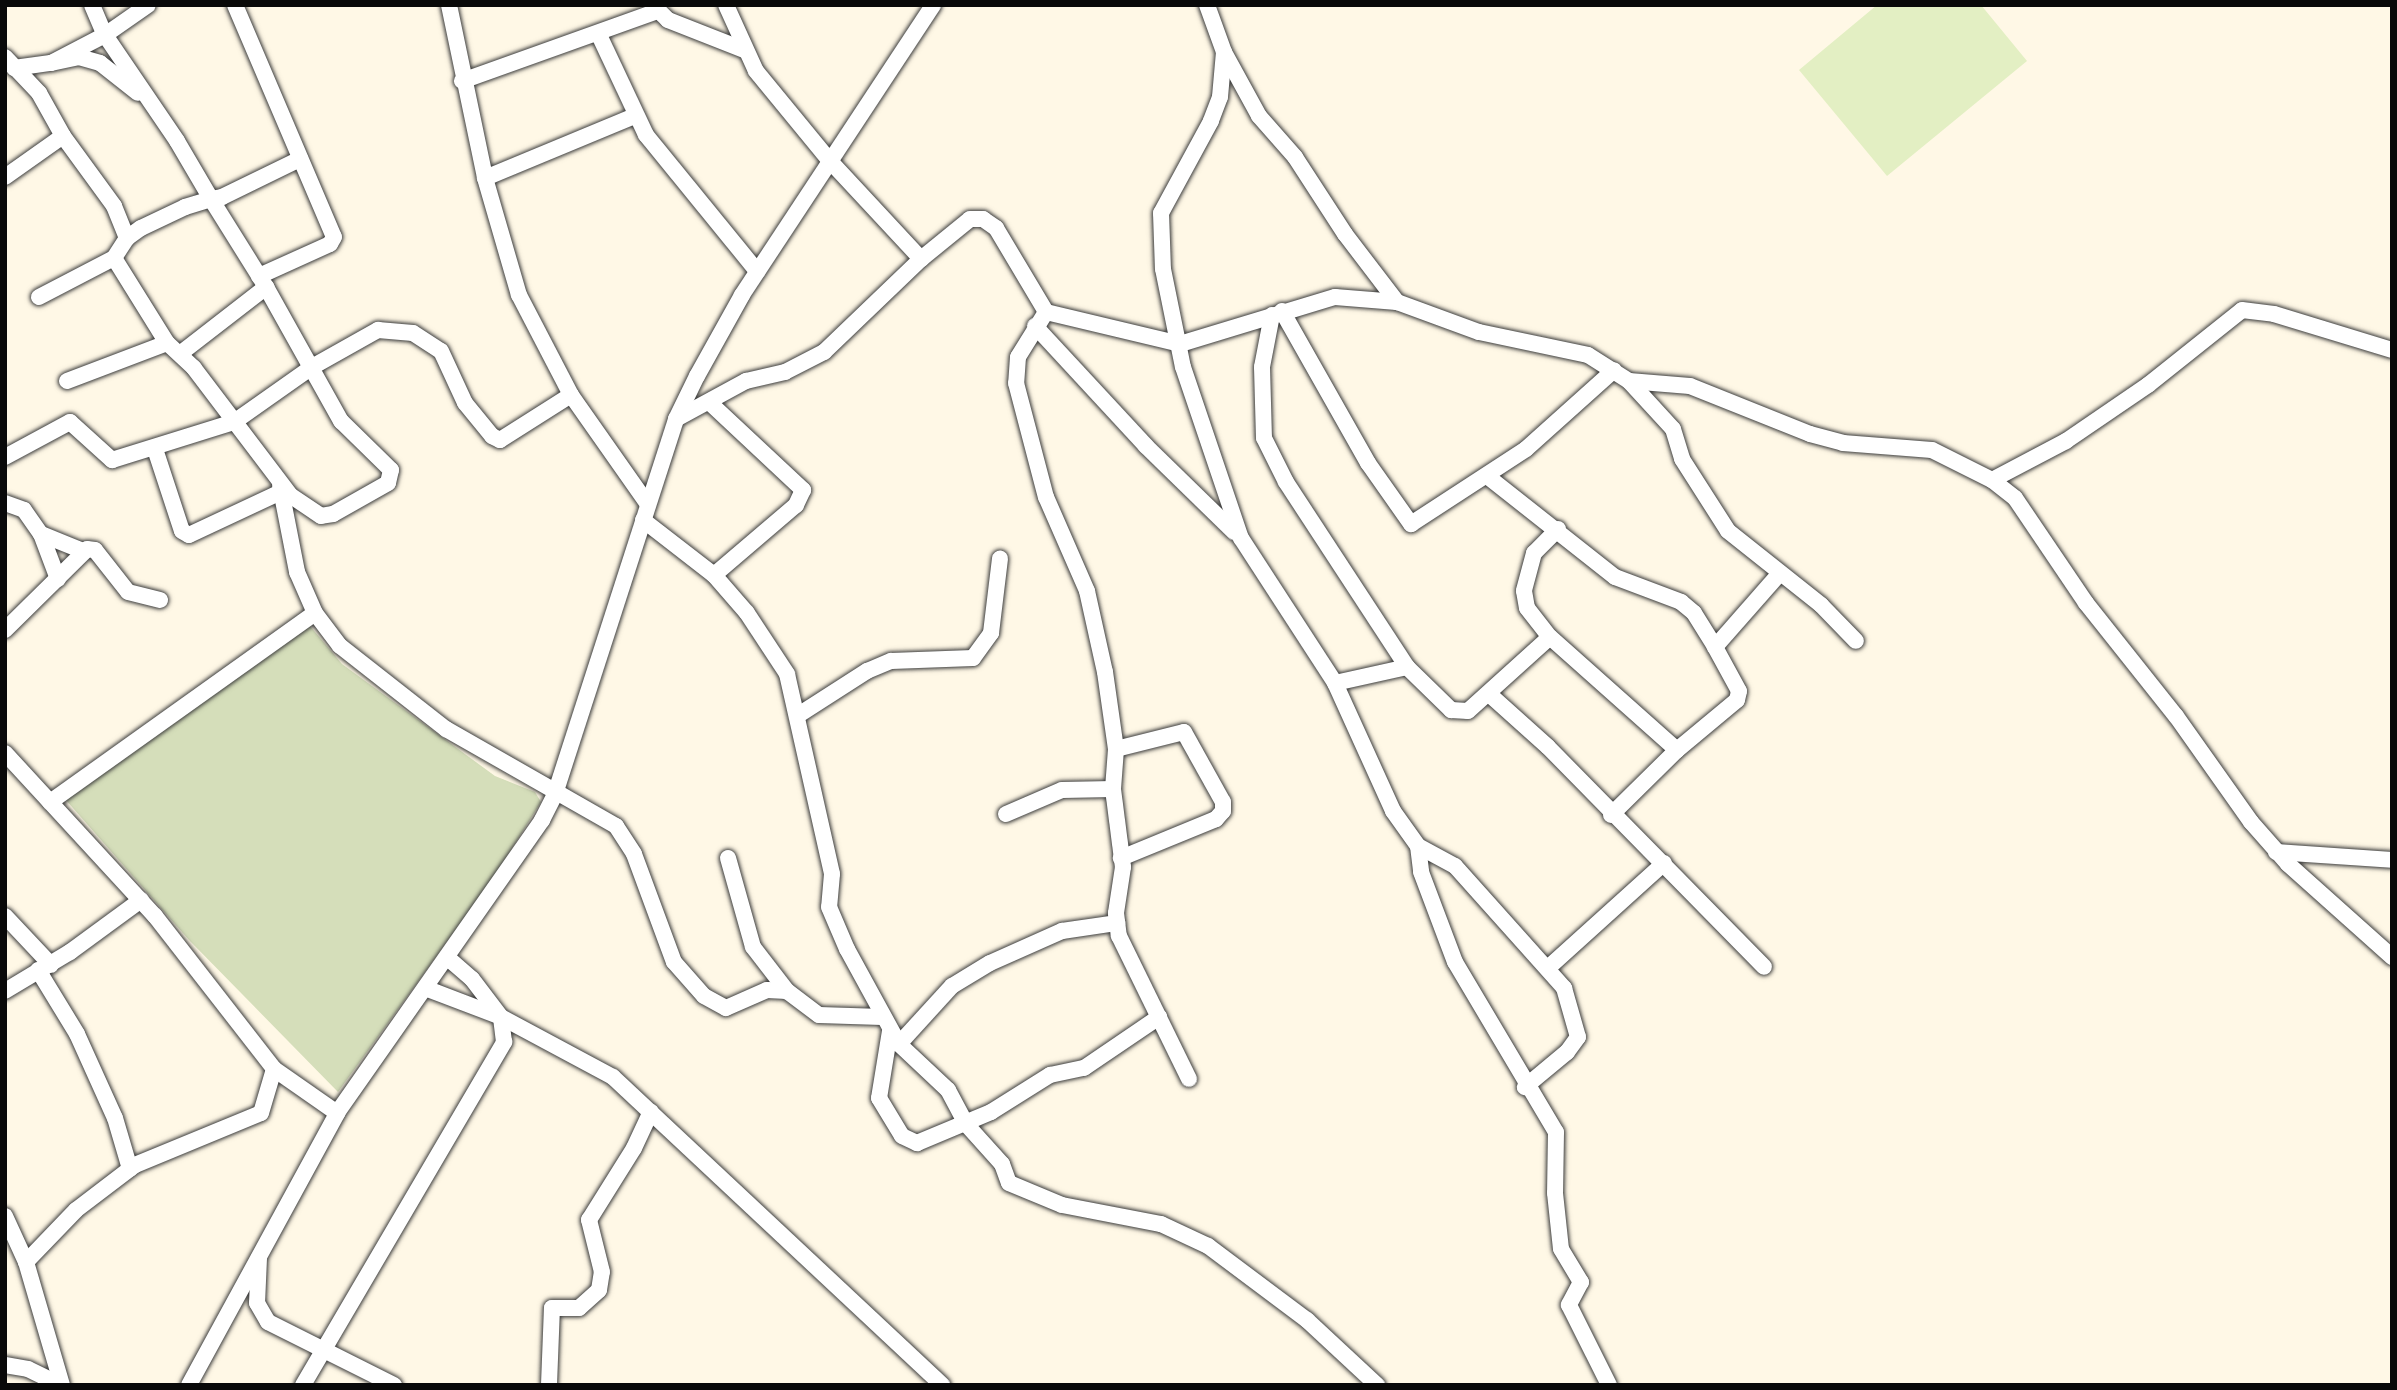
<!DOCTYPE html>
<html>
<head>
<meta charset="utf-8">
<style>
	body { margin:0 }
	#map { position:relative; width:2397px; height:1390px; overflow:hidden; background:#fff8e6; font-family:Merriweather,serif }
	div>[style] { position:absolute }
	[style*='--x'] { left:calc(var(--x)*1px); top:calc(var(--y)*1px); width:calc(var(--w)*1px); rotate:calc(var(--a)*1deg) }
	.cemetery>* { inset:0; background:#d5deba }
	.pitch>* { inset:0; background:#e3efc3 }
	.roads { filter:drop-shadow(0 0 2px #3c3c3c) drop-shadow(0 0 2px #3c3c3c) }
	.minor>* { height:16px; margin:-8px; padding:0 8px; transform-origin:8px; border-radius:8px; background:#fff }
	span { translate:-50% -50%; white-space:nowrap; text-align:center; line-height:1.15; -webkit-text-stroke:7px #fff; paint-order:stroke }
	.frame { position:absolute; inset:0; border:7px solid #090909; pointer-events:none }
</style>
</head>
<body>
<div id="map">
	<div class="cemetery">
		<i style="clip-path:polygon(310px 626px,342px 664px,495px 776px,535px 792px,541px 802px,496px 874px,338px 1092px,189px 940px,65px 799px)"></i>
	</div>
	<div class="pitch">
		<i style="clip-path:polygon(1877px 5px,1981px 5px,2027px 61px,1887px 176px,1799px 70px)"></i>
	</div>
	<div class="roads">
		<div class="minor">
			<i style="--x:92;--y:5;--w:33;--a:67"></i>
			<i style="--x:105;--y:35;--w:128;--a:55.8"></i>
			<i style="--x:177;--y:141;--w:67;--a:59.6"></i>
			<i style="--x:211;--y:199;--w:104;--a:58"></i>
			<i style="--x:266;--y:287;--w:154;--a:60.8"></i>
			<i style="--x:341;--y:421;--w:70;--a:44.4"></i>
			<i style="--x:391;--y:470;--w:13;--a:103"></i>
			<i style="--x:388;--y:483;--w:63;--a:150.6"></i>
			<i style="--x:333;--y:514;--w:12;--a:171"></i>
			<i style="--x:321;--y:516;--w:36;--a:-146"></i>
			<i style="--x:291;--y:496;--w:161;--a:-127.2"></i>
			<i style="--x:194;--y:368;--w:37;--a:-137"></i>
			<i style="--x:167;--y:343;--w:100;--a:-121.9"></i>
			<i style="--x:114;--y:258;--w:24;--a:-57"></i>
			<i style="--x:127;--y:238;--w:17;--a:-36"></i>
			<i style="--x:141;--y:228;--w:49;--a:-25.5"></i>
			<i style="--x:185;--y:207;--w:27;--a:-17"></i>
			<i style="--x:211;--y:199;--w:11;--a:-10"></i>
			<i style="--x:222;--y:197;--w:87;--a:-26"></i>
			<i style="--x:235;--y:5;--w:252;--a:66.9"></i>
			<i style="--x:334;--y:237;--w:8;--a:120"></i>
			<i style="--x:330;--y:244;--w:78;--a:155.7"></i>
			<i style="--x:449;--y:5;--w:177;--a:78.2"></i>
			<i style="--x:485;--y:178;--w:122;--a:73.8"></i>
			<i style="--x:519;--y:295;--w:113;--a:62.5"></i>
			<i style="--x:571;--y:395;--w:132;--a:54.9"></i>
			<i style="--x:653;--y:5;--w:21;--a:45"></i>
			<i style="--x:668;--y:20;--w:82;--a:21.5"></i>
			<i style="--x:726;--y:5;--w:72;--a:65.6"></i>
			<i style="--x:756;--y:71;--w:117;--a:50.6"></i>
			<i style="--x:830;--y:161;--w:134;--a:47.1"></i>
			<i style="--x:921;--y:259;--w:63;--a:-39.2"></i>
			<i style="--x:970;--y:219;--w:13;--a:0"></i>
			<i style="--x:983;--y:219;--w:16;--a:35"></i>
			<i style="--x:996;--y:228;--w:98;--a:59.2"></i>
			<i style="--x:1046;--y:312;--w:53;--a:121.9"></i>
			<i style="--x:1018;--y:357;--w:26;--a:94"></i>
			<i style="--x:1016;--y:383;--w:118;--a:75.3"></i>
			<i style="--x:1046;--y:497;--w:103;--a:66.4"></i>
			<i style="--x:1087;--y:591;--w:83;--a:77.5"></i>
			<i style="--x:1105;--y:672;--w:78;--a:81.9"></i>
			<i style="--x:1116;--y:749;--w:40;--a:94.3"></i>
			<i style="--x:1113;--y:789;--w:79;--a:82.7"></i>
			<i style="--x:1123;--y:867;--w:47;--a:98.7"></i>
			<i style="--x:1116;--y:913;--w:23;--a:83"></i>
			<i style="--x:1119;--y:936;--w:159;--a:63.9"></i>
			<i style="--x:1207;--y:5;--w:50;--a:70.1"></i>
			<i style="--x:1224;--y:52;--w:73;--a:61.3"></i>
			<i style="--x:1259;--y:116;--w:55;--a:48.7"></i>
			<i style="--x:1295;--y:157;--w:92;--a:57"></i>
			<i style="--x:1345;--y:234;--w:86;--a:52.6"></i>
			<i style="--x:1397;--y:302;--w:87;--a:20.1"></i>
			<i style="--x:1479;--y:332;--w:111;--a:11.9"></i>
			<i style="--x:1588;--y:355;--w:49;--a:32.4"></i>
			<i style="--x:1629;--y:381;--w:65;--a:47.5"></i>
			<i style="--x:1673;--y:429;--w:31;--a:73"></i>
			<i style="--x:1682;--y:459;--w:85;--a:57.4"></i>
			<i style="--x:1728;--y:531;--w:119;--a:38.5"></i>
			<i style="--x:1821;--y:605;--w:50;--a:45.8"></i>
			<i style="--x:599;--y:35;--w:110;--a:64.8"></i>
			<i style="--x:646;--y:135;--w:176;--a:50.8"></i>
			<i style="--x:1224;--y:52;--w:45;--a:95.1"></i>
			<i style="--x:1220;--y:97;--w:26;--a:111"></i>
			<i style="--x:1211;--y:121;--w:105;--a:118.5"></i>
			<i style="--x:1161;--y:213;--w:56;--a:88"></i>
			<i style="--x:1163;--y:269;--w:100;--a:78.5"></i>
			<i style="--x:1183;--y:367;--w:181;--a:71.3"></i>
			<i style="--x:1241;--y:538;--w:173;--a:57"></i>
			<i style="--x:1335;--y:683;--w:141;--a:65.6"></i>
			<i style="--x:1393;--y:811;--w:43;--a:54.5"></i>
			<i style="--x:1418;--y:846;--w:26;--a:83"></i>
			<i style="--x:1421;--y:872;--w:96;--a:69.3"></i>
			<i style="--x:1455;--y:962;--w:198;--a:59.3"></i>
			<i style="--x:1556;--y:1132;--w:61;--a:90.9"></i>
			<i style="--x:1555;--y:1193;--w:56;--a:83.9"></i>
			<i style="--x:1561;--y:1249;--w:39;--a:59"></i>
			<i style="--x:1581;--y:1282;--w:26;--a:118"></i>
			<i style="--x:1569;--y:1305;--w:89;--a:63.4"></i>
			<i style="--x:5;--y:57;--w:50;--a:46.6"></i>
			<i style="--x:39;--y:93;--w:49;--a:60.8"></i>
			<i style="--x:63;--y:136;--w:87;--a:53.9"></i>
			<i style="--x:114;--y:206;--w:35;--a:68"></i>
			<i style="--x:51;--y:63;--w:29;--a:-12"></i>
			<i style="--x:79;--y:57;--w:22;--a:16"></i>
			<i style="--x:100;--y:63;--w:48;--a:38.3"></i>
			<i style="--x:14;--y:68;--w:37;--a:-8"></i>
			<i style="--x:51;--y:63;--w:61;--a:-27.4"></i>
			<i style="--x:105;--y:35;--w:52;--a:-34.9"></i>
			<i style="--x:462;--y:81;--w:207;--a:-19.7"></i>
			<i style="--x:5;--y:177;--w:71;--a:-35.3"></i>
			<i style="--x:485;--y:178;--w:162;--a:-22.5"></i>
			<i style="--x:39;--y:297;--w:85;--a:-27.5"></i>
			<i style="--x:1282;--y:311;--w:175;--a:60.5"></i>
			<i style="--x:1368;--y:463;--w:75;--a:54.8"></i>
			<i style="--x:1411;--y:524;--w:137;--a:-33.1"></i>
			<i style="--x:1526;--y:449;--w:118;--a:-41.9"></i>
			<i style="--x:1046;--y:312;--w:138;--a:13.4"></i>
			<i style="--x:1180;--y:344;--w:162;--a:-16.9"></i>
			<i style="--x:1335;--y:297;--w:62;--a:4.6"></i>
			<i style="--x:1272;--y:315;--w:53;--a:100.9"></i>
			<i style="--x:1262;--y:367;--w:71;--a:88.4"></i>
			<i style="--x:1264;--y:438;--w:49;--a:63.4"></i>
			<i style="--x:1286;--y:482;--w:221;--a:56.8"></i>
			<i style="--x:1407;--y:667;--w:62;--a:44.3"></i>
			<i style="--x:1451;--y:710;--w:17;--a:3"></i>
			<i style="--x:1468;--y:711;--w:110;--a:-42.1"></i>
			<i style="--x:1035;--y:326;--w:163;--a:47.2"></i>
			<i style="--x:1146;--y:446;--w:123;--a:44.3"></i>
			<i style="--x:181;--y:353;--w:108;--a:-37.8"></i>
			<i style="--x:67;--y:381;--w:107;--a:-20.8"></i>
			<i style="--x:1629;--y:381;--w:61;--a:4.7"></i>
			<i style="--x:1690;--y:386;--w:129;--a:21.8"></i>
			<i style="--x:1810;--y:434;--w:34;--a:15"></i>
			<i style="--x:1843;--y:443;--w:89;--a:4.5"></i>
			<i style="--x:1932;--y:450;--w:67;--a:26.6"></i>
			<i style="--x:1992;--y:480;--w:29;--a:38"></i>
			<i style="--x:2015;--y:498;--w:127;--a:55.9"></i>
			<i style="--x:2086;--y:603;--w:144;--a:51.5"></i>
			<i style="--x:2176;--y:716;--w:130;--a:54.7"></i>
			<i style="--x:2251;--y:822;--w:56;--a:48.6"></i>
			<i style="--x:2288;--y:864;--w:140;--a:41.8"></i>
			<i style="--x:709;--y:402;--w:129;--a:43.1"></i>
			<i style="--x:803;--y:490;--w:17;--a:115"></i>
			<i style="--x:796;--y:505;--w:108;--a:139.5"></i>
			<i style="--x:676;--y:419;--w:80;--a:-28.5"></i>
			<i style="--x:746;--y:381;--w:40;--a:-13"></i>
			<i style="--x:785;--y:372;--w:44;--a:-27.1"></i>
			<i style="--x:824;--y:352;--w:134;--a:-43.8"></i>
			<i style="--x:155;--y:449;--w:86;--a:71.8"></i>
			<i style="--x:182;--y:531;--w:8;--a:30"></i>
			<i style="--x:189;--y:535;--w:102;--a:-25.1"></i>
			<i style="--x:5;--y:457;--w:74;--a:-28.3"></i>
			<i style="--x:70;--y:422;--w:57;--a:42.1"></i>
			<i style="--x:112;--y:460;--w:128;--a:-17.3"></i>
			<i style="--x:234;--y:422;--w:95;--a:-35.2"></i>
			<i style="--x:312;--y:367;--w:76;--a:-29.3"></i>
			<i style="--x:378;--y:330;--w:35;--a:5"></i>
			<i style="--x:413;--y:333;--w:33;--a:33"></i>
			<i style="--x:441;--y:351;--w:57;--a:65.2"></i>
			<i style="--x:465;--y:403;--w:43;--a:50.7"></i>
			<i style="--x:492;--y:436;--w:9;--a:27"></i>
			<i style="--x:500;--y:440;--w:84;--a:-32.4"></i>
			<i style="--x:1487;--y:476;--w:163;--a:38.3"></i>
			<i style="--x:1615;--y:577;--w:71;--a:20.7"></i>
			<i style="--x:1681;--y:602;--w:17;--a:40"></i>
			<i style="--x:1694;--y:613;--w:40;--a:58"></i>
			<i style="--x:1992;--y:480;--w:84;--a:-27.8"></i>
			<i style="--x:2066;--y:441;--w:99;--a:-34.3"></i>
			<i style="--x:2148;--y:385;--w:120;--a:-38.6"></i>
			<i style="--x:2242;--y:310;--w:32;--a:7"></i>
			<i style="--x:2274;--y:314;--w:123;--a:17"></i>
			<i style="--x:280;--y:485;--w:89;--a:78.9"></i>
			<i style="--x:297;--y:572;--w:45;--a:66.3"></i>
			<i style="--x:315;--y:613;--w:41;--a:52.9"></i>
			<i style="--x:340;--y:646;--w:135;--a:38.1"></i>
			<i style="--x:446;--y:729;--w:196;--a:29.7"></i>
			<i style="--x:616;--y:826;--w:33;--a:57"></i>
			<i style="--x:634;--y:854;--w:115;--a:69.7"></i>
			<i style="--x:674;--y:962;--w:45;--a:48.6"></i>
			<i style="--x:704;--y:996;--w:25;--a:29"></i>
			<i style="--x:726;--y:1008;--w:45;--a:-23.7"></i>
			<i style="--x:767;--y:990;--w:20;--a:3"></i>
			<i style="--x:787;--y:991;--w:40;--a:37"></i>
			<i style="--x:819;--y:1015;--w:63;--a:1.8"></i>
			<i style="--x:5;--y:503;--w:20;--a:20"></i>
			<i style="--x:24;--y:510;--w:29;--a:55"></i>
			<i style="--x:41;--y:534;--w:45;--a:22"></i>
			<i style="--x:643;--y:520;--w:90;--a:37.8"></i>
			<i style="--x:714;--y:575;--w:50;--a:49"></i>
			<i style="--x:747;--y:613;--w:73;--a:56.7"></i>
			<i style="--x:787;--y:674;--w:205;--a:77.3"></i>
			<i style="--x:832;--y:874;--w:33;--a:95"></i>
			<i style="--x:829;--y:907;--w:46;--a:66.8"></i>
			<i style="--x:847;--y:949;--w:108;--a:61.3"></i>
			<i style="--x:899;--y:1044;--w:67;--a:43.2"></i>
			<i style="--x:948;--y:1090;--w:38;--a:62"></i>
			<i style="--x:966;--y:1124;--w:54;--a:48"></i>
			<i style="--x:1002;--y:1164;--w:20;--a:70"></i>
			<i style="--x:1009;--y:1183;--w:57;--a:22.5"></i>
			<i style="--x:1062;--y:1205;--w:101;--a:10.9"></i>
			<i style="--x:1161;--y:1224;--w:52;--a:25.1"></i>
			<i style="--x:1208;--y:1246;--w:124;--a:36.8"></i>
			<i style="--x:1307;--y:1320;--w:96;--a:42.9"></i>
			<i style="--x:1558;--y:529;--w:34;--a:135"></i>
			<i style="--x:1534;--y:553;--w:39;--a:105"></i>
			<i style="--x:1524;--y:591;--w:17;--a:80"></i>
			<i style="--x:1527;--y:608;--w:37;--a:52"></i>
			<i style="--x:1550;--y:637;--w:170;--a:41.7"></i>
			<i style="--x:41;--y:534;--w:48;--a:69.3"></i>
			<i style="--x:5;--y:630;--w:115;--a:-44.6"></i>
			<i style="--x:87;--y:549;--w:8;--a:7"></i>
			<i style="--x:95;--y:550;--w:53;--a:51.8"></i>
			<i style="--x:128;--y:592;--w:33;--a:14"></i>
			<i style="--x:1335;--y:683;--w:74;--a:-12.5"></i>
			<i style="--x:1489;--y:694;--w:79;--a:41.9"></i>
			<i style="--x:1548;--y:747;--w:308;--a:45.5"></i>
			<i style="--x:800;--y:714;--w:80;--a:-32.7"></i>
			<i style="--x:867;--y:671;--w:26;--a:-23"></i>
			<i style="--x:891;--y:661;--w:82;--a:-2.1"></i>
			<i style="--x:973;--y:658;--w:31;--a:-54"></i>
			<i style="--x:991;--y:633;--w:75;--a:-83.1"></i>
			<i style="--x:1116;--y:749;--w:70;--a:-14"></i>
			<i style="--x:1184;--y:732;--w:80;--a:60.9"></i>
			<i style="--x:1223;--y:802;--w:9;--a:90"></i>
			<i style="--x:1223;--y:811;--w:11;--a:131"></i>
			<i style="--x:1216;--y:819;--w:103;--a:157.7"></i>
			<i style="--x:5;--y:753;--w:222;--a:47.4"></i>
			<i style="--x:155;--y:916;--w:194;--a:52.1"></i>
			<i style="--x:274;--y:1069;--w:77;--a:34.9"></i>
			<i style="--x:50;--y:802;--w:325;--a:-35.5"></i>
			<i style="--x:1006;--y:814;--w:61;--a:-23.2"></i>
			<i style="--x:1062;--y:790;--w:51;--a:-1.1"></i>
			<i style="--x:1611;--y:815;--w:93;--a:-44.6"></i>
			<i style="--x:1677;--y:750;--w:78;--a:-39.8"></i>
			<i style="--x:1737;--y:700;--w:9;--a:-77"></i>
			<i style="--x:1739;--y:691;--w:50;--a:-118.6"></i>
			<i style="--x:1715;--y:647;--w:98;--a:-48.7"></i>
			<i style="--x:1418;--y:846;--w:42;--a:28.4"></i>
			<i style="--x:1455;--y:866;--w:164;--a:48.2"></i>
			<i style="--x:1564;--y:988;--w:51;--a:74.1"></i>
			<i style="--x:1578;--y:1037;--w:19;--a:126"></i>
			<i style="--x:1567;--y:1052;--w:55;--a:140.2"></i>
			<i style="--x:2276;--y:852;--w:116;--a:3.9"></i>
			<i style="--x:728;--y:858;--w:92;--a:74.3"></i>
			<i style="--x:753;--y:947;--w:56;--a:52.3"></i>
			<i style="--x:5;--y:916;--w:67;--a:46.8"></i>
			<i style="--x:1549;--y:967;--w:155;--a:-42.1"></i>
			<i style="--x:38;--y:970;--w:75;--a:58.6"></i>
			<i style="--x:77;--y:1034;--w:92;--a:65.7"></i>
			<i style="--x:115;--y:1118;--w:53;--a:73.6"></i>
			<i style="--x:425;--y:988;--w:81;--a:20.9"></i>
			<i style="--x:501;--y:1017;--w:127;--a:28.2"></i>
			<i style="--x:613;--y:1077;--w:451;--a:43.1"></i>
			<i style="--x:5;--y:991;--w:76;--a:-31"></i>
			<i style="--x:70;--y:952;--w:88;--a:-36.2"></i>
			<i style="--x:890;--y:1031;--w:68;--a:99.3"></i>
			<i style="--x:879;--y:1098;--w:44;--a:58.8"></i>
			<i style="--x:902;--y:1136;--w:17;--a:25"></i>
			<i style="--x:917;--y:1143;--w:80;--a:-22.7"></i>
			<i style="--x:991;--y:1112;--w:70;--a:-32.1"></i>
			<i style="--x:1050;--y:1075;--w:35;--a:-12"></i>
			<i style="--x:1084;--y:1068;--w:91;--a:-34.2"></i>
			<i style="--x:899;--y:1044;--w:79;--a:-47.6"></i>
			<i style="--x:952;--y:986;--w:44;--a:-31.2"></i>
			<i style="--x:990;--y:963;--w:79;--a:-24"></i>
			<i style="--x:1062;--y:931;--w:56;--a:-8.3"></i>
			<i style="--x:5;--y:1216;--w:51;--a:65.5"></i>
			<i style="--x:26;--y:1262;--w:128;--a:73.7"></i>
			<i style="--x:259;--y:1258;--w:45;--a:92.5"></i>
			<i style="--x:257;--y:1303;--w:22;--a:60"></i>
			<i style="--x:268;--y:1322;--w:141;--a:26.6"></i>
			<i style="--x:26;--y:1262;--w:72;--a:-46.1"></i>
			<i style="--x:76;--y:1210;--w:74;--a:-37.3"></i>
			<i style="--x:135;--y:1165;--w:136;--a:-22.4"></i>
			<i style="--x:261;--y:1113;--w:46;--a:-73.5"></i>
			<i style="--x:5;--y:1365;--w:23;--a:10"></i>
			<i style="--x:28;--y:1369;--w:37;--a:26"></i>
			<i style="--x:189;--y:1385;--w:310;--a:-61.4"></i>
			<i style="--x:337;--y:1113;--w:358;--a:-55"></i>
			<i style="--x:542;--y:820;--w:29;--a:-63"></i>
			<i style="--x:555;--y:794;--w:394;--a:-72.1"></i>
			<i style="--x:676;--y:419;--w:48;--a:-64"></i>
			<i style="--x:697;--y:376;--w:93;--a:-60.9"></i>
			<i style="--x:742;--y:295;--w:347;--a:-56.6"></i>
			<i style="--x:303;--y:1385;--w:398;--a:-59.6"></i>
			<i style="--x:504;--y:1042;--w:25;--a:-97"></i>
			<i style="--x:501;--y:1017;--w:48;--a:-127.3"></i>
			<i style="--x:472;--y:979;--w:33;--a:-139"></i>
			<i style="--x:549;--y:1385;--w:77;--a:-87.8"></i>
			<i style="--x:552;--y:1308;--w:27;--a:0"></i>
			<i style="--x:579;--y:1308;--w:27;--a:-42"></i>
			<i style="--x:599;--y:1290;--w:18;--a:-81"></i>
			<i style="--x:602;--y:1272;--w:54;--a:-104"></i>
			<i style="--x:589;--y:1220;--w:85;--a:-58"></i>
			<i style="--x:634;--y:1148;--w:40;--a:-65"></i>
		</div>
	</div>
	<div class="frame"></div>
</div>
</body>
</html>
